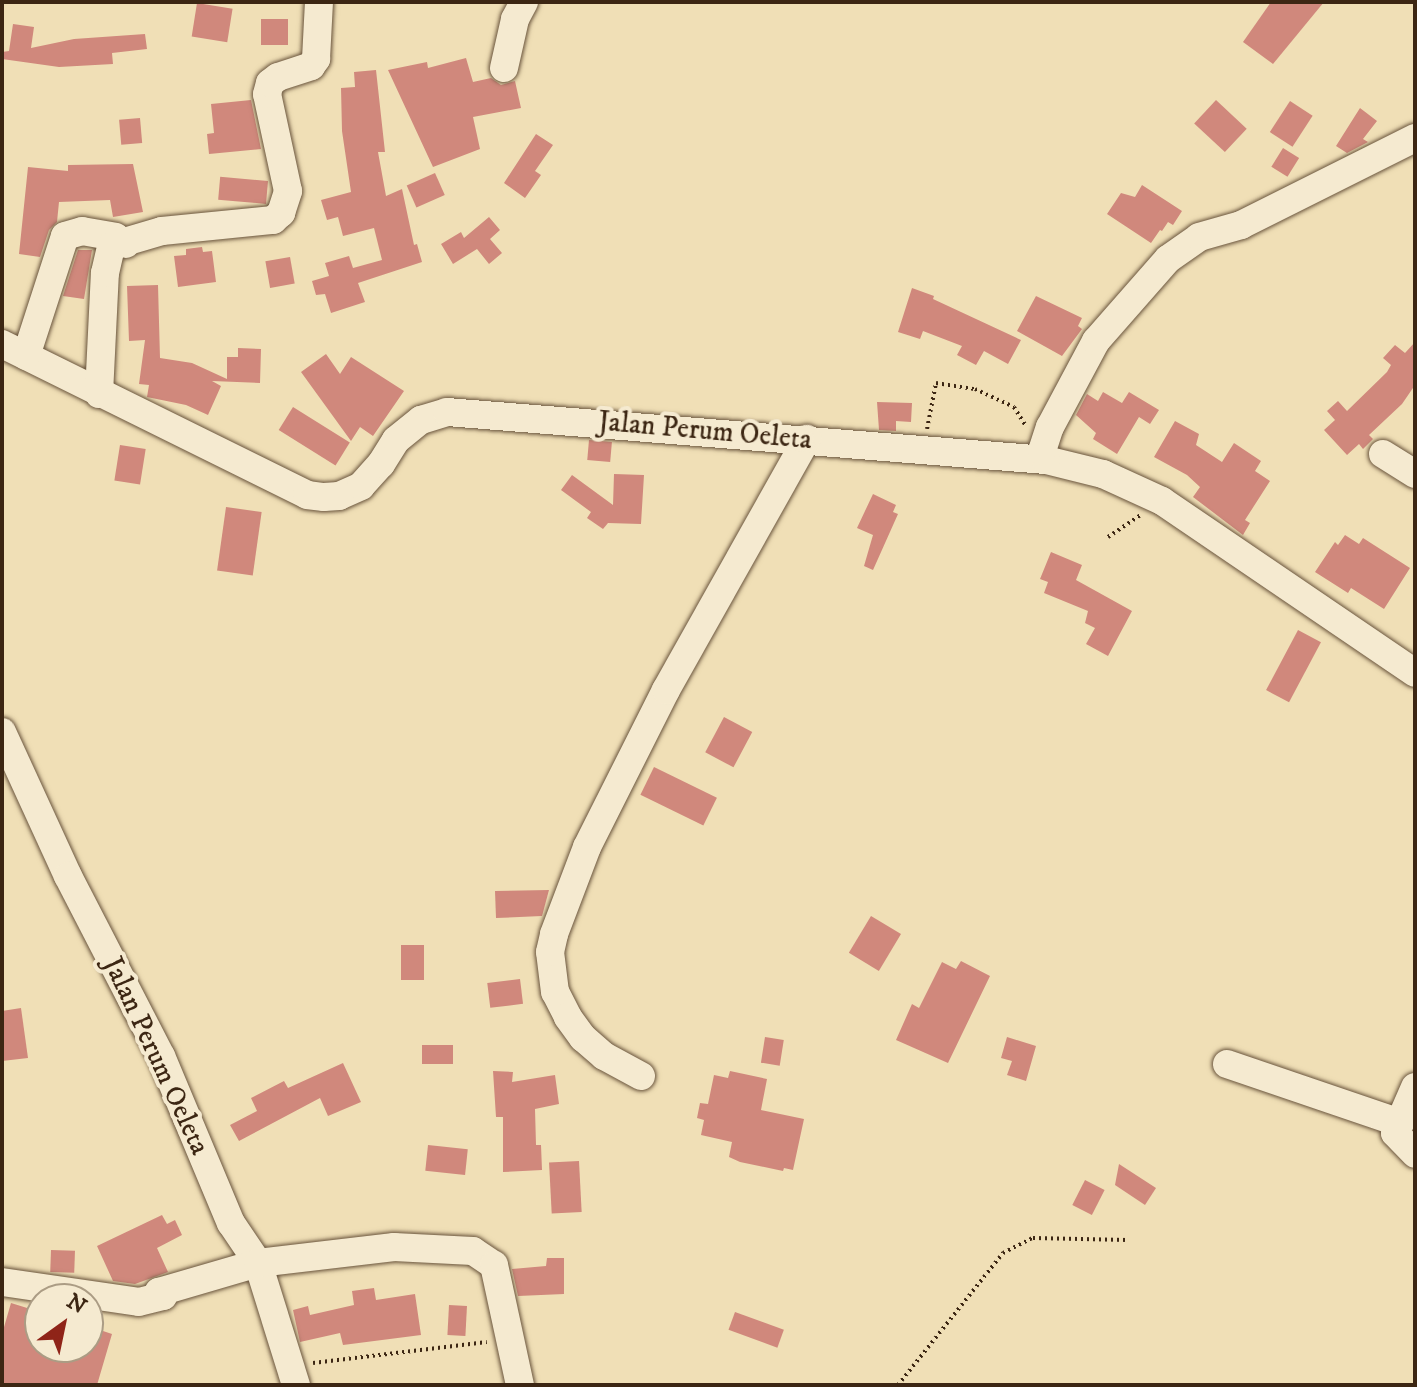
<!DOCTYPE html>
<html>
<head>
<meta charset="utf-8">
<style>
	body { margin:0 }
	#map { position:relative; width:1417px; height:1387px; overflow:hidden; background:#f0dfb6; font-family:"IM FELL DW Pica",serif }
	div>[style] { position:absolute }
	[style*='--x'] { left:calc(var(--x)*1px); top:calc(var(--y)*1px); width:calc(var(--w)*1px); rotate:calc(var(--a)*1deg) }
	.building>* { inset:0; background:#d0887c; transform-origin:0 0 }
	.path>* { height:4px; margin-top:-2px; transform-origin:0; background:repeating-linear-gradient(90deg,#3c2613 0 2px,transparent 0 6px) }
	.roads { filter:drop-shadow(0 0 2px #69543c) drop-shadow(0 0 2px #69543c) }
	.minor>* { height:28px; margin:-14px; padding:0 14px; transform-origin:14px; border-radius:14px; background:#f5ead0 }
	span { translate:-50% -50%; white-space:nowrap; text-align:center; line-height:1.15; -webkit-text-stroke:8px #f5ead0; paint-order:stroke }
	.street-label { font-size:28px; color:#3c2613 }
	.frame { position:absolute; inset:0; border:4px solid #3c2613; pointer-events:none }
	.north { position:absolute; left:24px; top:1283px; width:80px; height:80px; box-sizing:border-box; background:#f5ead0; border:2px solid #ab9c84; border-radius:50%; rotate:33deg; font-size:22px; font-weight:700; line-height:32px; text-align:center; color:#3c2613 }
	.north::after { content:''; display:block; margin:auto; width:28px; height:36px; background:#8f2418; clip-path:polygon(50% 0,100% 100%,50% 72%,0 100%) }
</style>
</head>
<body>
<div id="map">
	<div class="building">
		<i style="clip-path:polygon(1271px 2px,1324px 2px,1273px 64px,1243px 42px)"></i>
		<i style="left:197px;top:3px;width:36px;height:34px;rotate:9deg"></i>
		<i style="left:261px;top:19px;width:27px;height:26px"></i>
		<i style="clip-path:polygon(13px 24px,34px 27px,31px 48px,74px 39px,145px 34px,147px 49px,112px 53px,113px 64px,59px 67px,2px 59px,2px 52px,9px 51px)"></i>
		<i style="clip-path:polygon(466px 58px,473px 82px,491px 78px,501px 85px,515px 81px,521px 108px,473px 117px,480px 149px,433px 167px,388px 70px,427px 62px,428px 68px)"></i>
		<i style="clip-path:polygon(376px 70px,385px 152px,378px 152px,386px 196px,402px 189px,414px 245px,417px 244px,422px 262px,358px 283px,365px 302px,331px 313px,325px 294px,316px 295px,312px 281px,329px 276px,325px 263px,349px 256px,353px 268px,382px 260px,374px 228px,343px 236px,338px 217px,327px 220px,321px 200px,351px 192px,342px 131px,341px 88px,355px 87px,354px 72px)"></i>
		<i style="clip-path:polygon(251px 100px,261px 149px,209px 154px,207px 134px,214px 133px,211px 104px)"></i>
		<i style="left:1216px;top:100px;width:42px;height:32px;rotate:43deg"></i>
		<i style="left:1290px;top:101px;width:27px;height:37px;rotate:33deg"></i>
		<i style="clip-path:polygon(1360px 108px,1377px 121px,1363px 139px,1368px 142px,1347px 153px,1336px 146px)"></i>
		<i style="left:140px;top:118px;width:25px;height:21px;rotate:85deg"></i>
		<i style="clip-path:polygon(536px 134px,553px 145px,535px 171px,541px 175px,525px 198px,504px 183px)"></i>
		<i style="left:1283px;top:148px;width:19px;height:22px;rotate:32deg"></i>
		<i style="clip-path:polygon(133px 164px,143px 212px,113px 217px,110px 200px,59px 202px,57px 222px,49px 230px,40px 257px,19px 254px,28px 167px,68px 171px,68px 165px)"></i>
		<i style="left:435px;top:173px;width:24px;height:31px;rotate:66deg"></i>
		<i style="left:268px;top:181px;width:23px;height:48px;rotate:95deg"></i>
		<i style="clip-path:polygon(1142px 185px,1182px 211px,1173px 225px,1168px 222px,1162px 231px,1160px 230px,1151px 243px,1107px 214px,1121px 193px,1135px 197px)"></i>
		<i style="clip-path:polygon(489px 217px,500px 230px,490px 239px,502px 253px,489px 264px,477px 249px,453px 264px,441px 244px,461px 232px,464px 238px)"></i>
		<i style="clip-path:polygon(202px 247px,203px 252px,212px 251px,216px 282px,178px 287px,174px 256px,186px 255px,186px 249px)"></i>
		<i style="clip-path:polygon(78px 250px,92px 250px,84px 299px,63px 296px)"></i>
		<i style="left:290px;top:257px;width:27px;height:25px;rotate:80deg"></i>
		<i style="clip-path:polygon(158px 285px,160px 358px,192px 363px,227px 379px,227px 357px,238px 357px,238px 348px,261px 349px,260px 383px,212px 381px,221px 386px,208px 415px,186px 405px,147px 397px,149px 385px,139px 384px,145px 340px,129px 341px,127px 286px)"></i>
		<i style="clip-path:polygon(912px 288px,934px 296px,933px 299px,1021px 340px,1008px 364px,984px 351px,976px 365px,957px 355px,962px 346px,923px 331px,920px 339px,898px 332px)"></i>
		<i style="clip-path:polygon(1036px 296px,1082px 318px,1078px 326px,1082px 329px,1062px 356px,1017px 331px)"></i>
		<i style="clip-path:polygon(1415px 342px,1415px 385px,1402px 404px,1369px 435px,1373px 439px,1363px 449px,1359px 444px,1347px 455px,1324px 430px,1335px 420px,1327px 411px,1338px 401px,1347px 411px,1387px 372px,1391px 365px,1383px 358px,1395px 345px,1405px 353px)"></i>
		<i style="clip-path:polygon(326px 354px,340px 374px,351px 357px,404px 391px,373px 436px,360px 427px,351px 441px,301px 372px)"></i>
		<i style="clip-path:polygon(1103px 392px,1122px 403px,1129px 392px,1159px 410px,1150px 424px,1139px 417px,1117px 454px,1093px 439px,1096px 433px,1076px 415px,1087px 394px,1098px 401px)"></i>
		<i style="clip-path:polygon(877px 402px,912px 403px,911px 422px,896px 421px,896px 431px,879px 430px)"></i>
		<i style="left:293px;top:407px;width:67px;height:27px;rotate:32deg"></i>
		<i style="clip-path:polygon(1175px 421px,1199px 434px,1196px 445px,1222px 462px,1234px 443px,1261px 461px,1255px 471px,1270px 481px,1245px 520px,1250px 523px,1243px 535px,1193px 497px,1200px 487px,1187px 475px,1154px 457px)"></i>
		<i style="left:589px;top:440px;width:23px;height:20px;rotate:5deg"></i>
		<i style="left:120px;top:445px;width:26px;height:36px;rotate:9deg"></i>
		<i style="clip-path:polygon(614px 474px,644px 475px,641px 524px,608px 523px,603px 529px,587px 518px,591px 512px,561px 490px,572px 475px,613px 505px)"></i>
		<i style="clip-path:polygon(873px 494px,896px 505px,893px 512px,898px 514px,873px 570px,864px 566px,873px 535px,857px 528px)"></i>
		<i style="left:226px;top:507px;width:36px;height:64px;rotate:8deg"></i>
		<i style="clip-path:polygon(1345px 535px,1359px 544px,1363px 538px,1410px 568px,1384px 609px,1351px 588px,1348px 593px,1315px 572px,1335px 542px,1338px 545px)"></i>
		<i style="clip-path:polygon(1051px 552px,1082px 565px,1076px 580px,1132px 611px,1108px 656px,1086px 644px,1095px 628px,1085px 623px,1088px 611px,1044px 593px,1048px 582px,1040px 579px)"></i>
		<i style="left:1298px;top:630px;width:26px;height:68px;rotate:28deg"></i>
		<i style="left:724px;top:717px;width:32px;height:40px;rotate:28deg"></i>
		<i style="left:654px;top:767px;width:70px;height:31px;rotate:26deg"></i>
		<i style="clip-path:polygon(549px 890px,542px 916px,496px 918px,495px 891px)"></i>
		<i style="left:871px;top:916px;width:35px;height:43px;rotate:31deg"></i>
		<i style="left:401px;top:945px;width:23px;height:35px"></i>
		<i style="clip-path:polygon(961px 961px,990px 976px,948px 1063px,896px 1040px,912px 1004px,919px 1008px,942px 962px,956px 969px)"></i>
		<i style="left:520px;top:979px;width:25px;height:33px;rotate:83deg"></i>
		<i style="clip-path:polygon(21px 1008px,28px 1058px,2px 1061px,2px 1011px)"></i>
		<i style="left:765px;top:1037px;width:19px;height:26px;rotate:9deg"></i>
		<i style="clip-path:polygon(1007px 1037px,1036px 1046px,1026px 1081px,1007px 1075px,1012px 1061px,1001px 1058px)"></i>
		<i style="left:422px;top:1045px;width:31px;height:19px"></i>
		<i style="clip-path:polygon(343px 1063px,361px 1102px,328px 1116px,320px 1098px,239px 1141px,230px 1125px,257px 1111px,251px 1098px,284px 1081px,288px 1088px)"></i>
		<i style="clip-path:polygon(493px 1071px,513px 1072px,512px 1082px,555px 1075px,559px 1104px,535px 1109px,536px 1145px,541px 1145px,542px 1170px,503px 1172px,503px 1117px,496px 1117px)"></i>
		<i style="clip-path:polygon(730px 1071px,767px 1079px,761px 1110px,804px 1119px,793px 1170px,784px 1168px,783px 1171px,740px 1162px,729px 1157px,732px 1142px,701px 1135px,704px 1120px,697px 1118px,700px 1103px,708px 1104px,714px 1075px,728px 1078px)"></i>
		<i style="left:428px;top:1145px;width:40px;height:26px;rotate:6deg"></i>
		<i style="left:579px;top:1161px;width:51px;height:30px;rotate:87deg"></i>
		<i style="clip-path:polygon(1119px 1164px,1156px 1188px,1145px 1205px,1115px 1185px)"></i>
		<i style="left:1085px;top:1180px;width:22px;height:28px;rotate:27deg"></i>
		<i style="clip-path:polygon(162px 1215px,167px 1224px,175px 1220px,182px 1235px,157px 1248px,168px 1272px,135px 1284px,113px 1281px,97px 1246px)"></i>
		<i style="left:51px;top:1250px;width:24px;height:22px;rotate:2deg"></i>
		<i style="clip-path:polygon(547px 1258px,564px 1258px,564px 1294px,518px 1296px,512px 1269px,546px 1266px)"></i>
		<i style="clip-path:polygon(374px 1288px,376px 1300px,415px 1294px,421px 1335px,343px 1345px,340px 1333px,300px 1342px,293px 1310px,308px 1306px,310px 1315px,354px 1305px,352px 1291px)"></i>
		<i style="clip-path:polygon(11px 1303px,40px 1312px,40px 1347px,88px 1347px,88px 1326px,112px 1334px,97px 1385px,2px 1385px,2px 1334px)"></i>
		<i style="left:449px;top:1305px;width:18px;height:30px;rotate:3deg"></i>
		<i style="left:735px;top:1312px;width:52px;height:19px;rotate:20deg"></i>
	</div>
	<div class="path">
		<i style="--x:927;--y:429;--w:47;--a:-78.9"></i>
		<i style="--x:936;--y:383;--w:39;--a:9"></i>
		<i style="--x:975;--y:389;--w:43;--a:24.8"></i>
		<i style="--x:1014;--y:407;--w:22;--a:58"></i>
		<i style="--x:1108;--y:537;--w:40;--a:-34"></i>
		<i style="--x:313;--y:1363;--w:175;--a:-6.9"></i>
		<i style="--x:898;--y:1385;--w:169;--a:-51.5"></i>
		<i style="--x:1003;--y:1253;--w:34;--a:-27"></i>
		<i style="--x:1033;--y:1238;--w:95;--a:1.2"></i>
	</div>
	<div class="roads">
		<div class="minor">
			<i style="--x:504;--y:68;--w:50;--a:-77.3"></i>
			<i style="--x:515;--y:19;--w:19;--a:-62"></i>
			<i style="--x:2;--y:344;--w:340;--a:26.3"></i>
			<i style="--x:307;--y:495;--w:17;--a:7"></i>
			<i style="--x:324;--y:497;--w:15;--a:-4"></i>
			<i style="--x:339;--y:496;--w:24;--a:-24"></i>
			<i style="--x:361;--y:486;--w:30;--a:-48"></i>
			<i style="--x:381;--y:464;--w:28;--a:-58"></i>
			<i style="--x:396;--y:440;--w:32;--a:-39"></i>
			<i style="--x:421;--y:420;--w:27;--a:-17"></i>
			<i style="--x:447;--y:412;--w:601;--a:4.58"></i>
			<i style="--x:1046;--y:460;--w:59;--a:13.8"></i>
			<i style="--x:1103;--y:474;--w:65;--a:24.6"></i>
			<i style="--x:1162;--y:501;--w:306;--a:34.2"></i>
			<i style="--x:26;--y:356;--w:126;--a:-72"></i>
			<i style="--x:65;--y:236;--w:18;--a:-16"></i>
			<i style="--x:82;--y:231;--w:34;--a:10"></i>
			<i style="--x:115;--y:237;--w:13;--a:32"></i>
			<i style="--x:99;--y:394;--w:121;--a:-87.2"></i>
			<i style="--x:105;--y:273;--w:28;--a:-77"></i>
			<i style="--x:111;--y:246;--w:53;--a:-16.4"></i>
			<i style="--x:162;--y:231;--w:112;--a:-5.7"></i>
			<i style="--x:273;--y:220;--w:11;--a:-41"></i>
			<i style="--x:281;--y:213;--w:23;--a:-72"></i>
			<i style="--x:288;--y:191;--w:99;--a:-102.2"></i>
			<i style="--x:267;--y:94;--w:11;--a:-75"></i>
			<i style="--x:270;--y:83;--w:10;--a:-37"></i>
			<i style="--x:278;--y:77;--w:35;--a:-18"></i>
			<i style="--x:311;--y:66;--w:9;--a:-54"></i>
			<i style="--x:316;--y:59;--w:57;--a:-87"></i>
			<i style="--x:1383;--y:454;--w:38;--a:32"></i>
			<i style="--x:1046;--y:460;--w:10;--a:-114"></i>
			<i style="--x:1042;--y:451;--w:25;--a:-72"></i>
			<i style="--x:1050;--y:427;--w:98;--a:-61.9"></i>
			<i style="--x:1096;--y:341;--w:109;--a:-48.7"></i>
			<i style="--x:1168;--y:259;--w:38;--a:-35"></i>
			<i style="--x:1199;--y:237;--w:44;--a:-15.9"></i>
			<i style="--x:1241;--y:225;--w:195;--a:-26.6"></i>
			<i style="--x:2;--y:732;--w:158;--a:65.4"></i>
			<i style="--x:68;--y:876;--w:203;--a:62.7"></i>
			<i style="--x:161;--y:1056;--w:181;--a:67.3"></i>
			<i style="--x:231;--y:1223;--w:48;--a:56"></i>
			<i style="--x:258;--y:1263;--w:128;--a:72.7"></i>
			<i style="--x:1227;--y:1064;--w:183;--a:18.8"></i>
			<i style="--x:641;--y:1076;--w:42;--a:-151.6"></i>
			<i style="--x:604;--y:1056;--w:28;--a:-139"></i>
			<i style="--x:583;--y:1038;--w:26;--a:-126"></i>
			<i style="--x:568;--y:1017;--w:28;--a:-117"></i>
			<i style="--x:555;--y:992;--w:40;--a:-97.1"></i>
			<i style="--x:550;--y:952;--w:18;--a:-77"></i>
			<i style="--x:554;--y:934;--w:93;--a:-69.2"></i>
			<i style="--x:587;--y:847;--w:176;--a:-63.3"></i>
			<i style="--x:666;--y:690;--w:288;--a:-60.7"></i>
			<i style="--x:1415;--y:1087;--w:50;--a:113.5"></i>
			<i style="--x:1395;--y:1133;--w:29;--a:46"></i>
			<i style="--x:2;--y:1282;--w:138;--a:8.3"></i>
			<i style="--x:139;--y:1302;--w:25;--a:-14"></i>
			<i style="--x:163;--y:1296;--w:6;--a:-135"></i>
			<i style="--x:159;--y:1292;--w:103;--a:-16.3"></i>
			<i style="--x:258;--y:1263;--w:137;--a:-6.7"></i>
			<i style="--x:394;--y:1247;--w:79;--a:2.9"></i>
			<i style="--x:473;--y:1251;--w:25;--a:34"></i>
			<i style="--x:494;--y:1265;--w:123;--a:77.8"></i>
		</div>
	</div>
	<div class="street-label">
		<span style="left:705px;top:431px;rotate:5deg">Jalan Perum Oeleta</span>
		<span style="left:156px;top:1056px;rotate:65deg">Jalan Perum Oeleta</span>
	</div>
	<div class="frame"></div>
	<div class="north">N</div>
</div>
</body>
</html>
